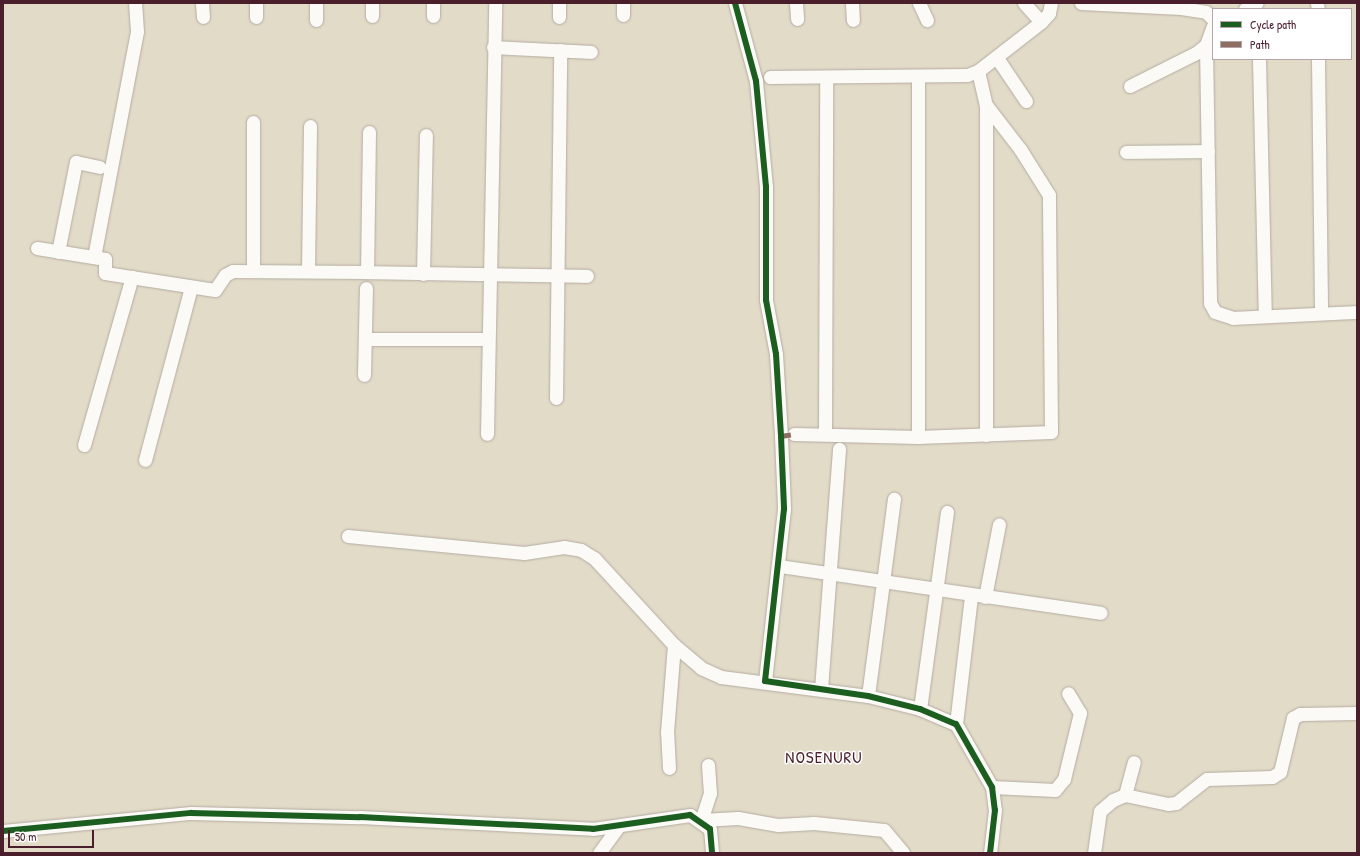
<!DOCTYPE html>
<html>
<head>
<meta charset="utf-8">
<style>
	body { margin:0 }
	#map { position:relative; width:1360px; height:856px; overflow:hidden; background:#e2dbc8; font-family:"Patrick Hand",sans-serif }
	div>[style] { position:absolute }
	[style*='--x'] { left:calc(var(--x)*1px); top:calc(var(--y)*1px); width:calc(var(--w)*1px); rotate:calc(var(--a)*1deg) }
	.roads { filter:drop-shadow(0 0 1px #b4aca1) drop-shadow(0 0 1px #b4aca1) }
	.minor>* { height:13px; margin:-6.5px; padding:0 6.5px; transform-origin:6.5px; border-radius:6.5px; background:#fbfaf7 }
	.quiet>* { height:5px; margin-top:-2.5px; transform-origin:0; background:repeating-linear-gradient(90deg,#8d6e63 0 10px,transparent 0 15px) }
	.cycleway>* { height:6px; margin:-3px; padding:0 3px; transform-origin:3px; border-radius:3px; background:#1b5e20 }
	span { translate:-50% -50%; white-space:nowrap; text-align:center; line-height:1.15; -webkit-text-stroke:3px #fff; paint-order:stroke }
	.quarter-label { font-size:17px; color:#4a1f2b; letter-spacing:1px }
	.frame { position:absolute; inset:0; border:4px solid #4a1f2b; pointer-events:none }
	.legend { position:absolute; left:1212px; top:8px; width:140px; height:52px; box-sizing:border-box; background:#fff; border:1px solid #b7a5aa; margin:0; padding:5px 7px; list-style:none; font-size:12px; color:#4a1f2b }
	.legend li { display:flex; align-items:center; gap:8px; height:20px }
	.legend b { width:20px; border:1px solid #b7a5aa }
	.scale { position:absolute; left:8px; top:830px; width:86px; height:18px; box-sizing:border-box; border:2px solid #4a1f2b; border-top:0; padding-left:5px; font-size:12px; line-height:14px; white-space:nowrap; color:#4a1f2b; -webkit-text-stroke:3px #fff; paint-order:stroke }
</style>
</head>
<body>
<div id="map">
	<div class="roads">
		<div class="minor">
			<i style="--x:202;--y:3;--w:14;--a:86"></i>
			<i style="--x:316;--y:3;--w:17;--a:90"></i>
			<i style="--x:735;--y:3;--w:81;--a:74.9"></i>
			<i style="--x:756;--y:81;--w:106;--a:84.6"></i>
			<i style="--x:766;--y:187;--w:113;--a:90"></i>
			<i style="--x:766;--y:300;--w:55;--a:79.5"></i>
			<i style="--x:776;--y:354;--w:82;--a:86.5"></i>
			<i style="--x:781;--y:436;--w:73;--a:87.6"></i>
			<i style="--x:784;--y:509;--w:173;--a:96.3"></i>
			<i style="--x:796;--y:3;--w:16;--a:86"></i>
			<i style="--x:852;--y:3;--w:17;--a:87"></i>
			<i style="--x:919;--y:3;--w:19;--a:65"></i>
			<i style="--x:1024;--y:3;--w:25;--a:48"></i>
			<i style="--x:1081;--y:3;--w:100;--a:2.9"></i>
			<i style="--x:1181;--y:8;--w:25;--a:9"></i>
			<i style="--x:1206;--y:12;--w:10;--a:45"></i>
			<i style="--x:1317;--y:3;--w:6;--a:81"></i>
			<i style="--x:1245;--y:9;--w:13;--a:-27"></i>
			<i style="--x:623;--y:15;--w:12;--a:-90"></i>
			<i style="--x:372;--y:16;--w:13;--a:-90"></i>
			<i style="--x:433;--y:16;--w:13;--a:-90"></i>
			<i style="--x:256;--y:17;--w:14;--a:-90"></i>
			<i style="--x:559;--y:17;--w:14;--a:-90"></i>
			<i style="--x:1206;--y:45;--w:258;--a:89.1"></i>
			<i style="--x:1210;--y:303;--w:10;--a:61"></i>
			<i style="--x:1215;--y:312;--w:19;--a:18"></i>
			<i style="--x:1233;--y:318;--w:124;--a:-2.8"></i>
			<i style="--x:493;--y:47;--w:98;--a:2.9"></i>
			<i style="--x:997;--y:58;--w:52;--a:56"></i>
			<i style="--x:1259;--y:59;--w:256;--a:88.7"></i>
			<i style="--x:1318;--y:59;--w:254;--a:89.3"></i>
			<i style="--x:978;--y:71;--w:35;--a:77"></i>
			<i style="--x:986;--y:105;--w:330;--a:90"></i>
			<i style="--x:770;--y:77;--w:197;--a:-0.6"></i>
			<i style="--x:967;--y:75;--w:12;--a:-20"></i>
			<i style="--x:978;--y:71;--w:80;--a:-37.9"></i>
			<i style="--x:1041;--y:22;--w:12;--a:-48"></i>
			<i style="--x:1049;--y:13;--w:10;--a:-79"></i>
			<i style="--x:1130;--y:86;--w:74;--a:-26.6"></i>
			<i style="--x:1196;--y:53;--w:13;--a:-39"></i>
			<i style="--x:1206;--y:45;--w:20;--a:-70"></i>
			<i style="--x:253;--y:122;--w:148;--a:90"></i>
			<i style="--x:369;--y:132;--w:140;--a:90.8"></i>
			<i style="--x:367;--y:272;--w:220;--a:1"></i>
			<i style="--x:1126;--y:152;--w:82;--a:-0.7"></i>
			<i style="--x:37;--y:248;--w:69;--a:9.2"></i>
			<i style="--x:105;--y:259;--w:14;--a:90"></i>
			<i style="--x:105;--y:273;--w:111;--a:8.8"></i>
			<i style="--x:215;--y:290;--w:18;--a:-56"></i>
			<i style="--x:225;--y:275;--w:9;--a:-27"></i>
			<i style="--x:233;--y:271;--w:134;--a:0.4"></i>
			<i style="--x:58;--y:252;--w:92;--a:-78.7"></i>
			<i style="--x:76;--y:162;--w:24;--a:12"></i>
			<i style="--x:94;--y:257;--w:230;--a:-79.2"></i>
			<i style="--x:137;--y:31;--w:28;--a:-94"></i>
			<i style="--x:308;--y:270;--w:144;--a:-89.2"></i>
			<i style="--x:423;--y:274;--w:139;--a:-88.8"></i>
			<i style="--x:365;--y:339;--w:122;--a:0"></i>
			<i style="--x:364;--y:375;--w:87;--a:-88.7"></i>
			<i style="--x:556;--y:398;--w:348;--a:-89.3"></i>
			<i style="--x:487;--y:434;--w:431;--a:-88.9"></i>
			<i style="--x:794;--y:434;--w:124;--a:1.4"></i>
			<i style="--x:918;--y:437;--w:133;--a:-2.2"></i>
			<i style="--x:1051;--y:432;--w:237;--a:-90.5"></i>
			<i style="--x:1049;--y:195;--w:54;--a:-122.2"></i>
			<i style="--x:1020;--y:149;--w:56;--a:-127.7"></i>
			<i style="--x:825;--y:434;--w:356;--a:-89.8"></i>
			<i style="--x:918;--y:437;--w:359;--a:-90"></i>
			<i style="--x:84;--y:445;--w:175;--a:-74.1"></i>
			<i style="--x:145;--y:460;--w:179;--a:-75.1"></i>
			<i style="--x:348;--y:536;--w:177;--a:5.5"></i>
			<i style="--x:524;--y:553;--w:40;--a:-8.5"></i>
			<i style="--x:564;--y:547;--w:17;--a:10"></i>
			<i style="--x:581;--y:550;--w:15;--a:32"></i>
			<i style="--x:594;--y:558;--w:118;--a:47.4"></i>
			<i style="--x:674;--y:645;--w:35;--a:40"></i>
			<i style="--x:701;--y:668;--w:22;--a:24"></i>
			<i style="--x:721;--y:677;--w:148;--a:7.4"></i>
			<i style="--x:868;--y:696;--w:54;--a:14"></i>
			<i style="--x:920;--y:709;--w:39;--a:23"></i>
			<i style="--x:956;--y:724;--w:73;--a:60.3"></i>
			<i style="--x:992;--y:787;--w:23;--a:83"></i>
			<i style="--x:995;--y:810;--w:43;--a:96.6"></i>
			<i style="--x:780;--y:566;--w:324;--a:8.3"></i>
			<i style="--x:985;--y:597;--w:74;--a:-79.1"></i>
			<i style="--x:821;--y:689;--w:241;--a:-85.7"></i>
			<i style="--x:868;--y:696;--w:199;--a:-82.5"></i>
			<i style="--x:920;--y:709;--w:199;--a:-82.2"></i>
			<i style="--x:956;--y:724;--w:129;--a:-83.3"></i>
			<i style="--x:708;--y:765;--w:28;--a:86"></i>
			<i style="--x:710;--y:793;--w:28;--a:108"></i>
			<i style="--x:701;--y:820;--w:37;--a:-3"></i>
			<i style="--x:738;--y:818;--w:41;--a:9.9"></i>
			<i style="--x:778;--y:825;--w:36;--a:-3"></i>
			<i style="--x:814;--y:823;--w:70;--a:5.7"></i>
			<i style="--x:884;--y:830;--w:30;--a:50"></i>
			<i style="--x:669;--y:768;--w:36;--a:-93"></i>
			<i style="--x:667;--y:732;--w:87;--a:-85.4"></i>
			<i style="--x:992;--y:787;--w:63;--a:2.7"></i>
			<i style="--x:1055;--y:790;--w:14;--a:-51"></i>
			<i style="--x:1064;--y:779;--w:68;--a:-76.4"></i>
			<i style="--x:1080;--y:713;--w:23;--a:-121"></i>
			<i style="--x:1125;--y:795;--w:44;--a:11.8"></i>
			<i style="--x:1168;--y:804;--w:8;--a:-7"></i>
			<i style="--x:1176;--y:803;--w:39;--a:-38"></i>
			<i style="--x:1207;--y:779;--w:65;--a:-1.8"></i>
			<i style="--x:1272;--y:777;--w:9;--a:-32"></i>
			<i style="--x:1280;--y:772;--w:56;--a:-76.5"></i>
			<i style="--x:1293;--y:718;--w:8;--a:-30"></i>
			<i style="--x:1300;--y:714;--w:57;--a:-1"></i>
			<i style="--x:3;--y:831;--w:189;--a:-5.5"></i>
			<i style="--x:191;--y:813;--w:169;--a:1.4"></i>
			<i style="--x:360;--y:817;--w:233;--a:2.9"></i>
			<i style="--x:593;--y:829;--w:98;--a:-8.2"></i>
			<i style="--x:690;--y:815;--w:24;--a:35"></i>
			<i style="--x:710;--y:829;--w:24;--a:85"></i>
			<i style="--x:599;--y:853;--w:31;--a:-54"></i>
			<i style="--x:1094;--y:853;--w:42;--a:-81.9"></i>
			<i style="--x:1100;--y:811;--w:17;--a:-40"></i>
			<i style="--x:1113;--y:800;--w:13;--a:-23"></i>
			<i style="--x:1125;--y:795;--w:34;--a:-75"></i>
		</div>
	</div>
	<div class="quiet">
		<i style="--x:781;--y:436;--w:13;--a:-9"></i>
	</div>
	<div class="cycleway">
		<i style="--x:735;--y:3;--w:81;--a:74.9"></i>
		<i style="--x:756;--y:81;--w:106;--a:84.6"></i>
		<i style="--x:766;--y:187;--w:113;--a:90"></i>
		<i style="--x:766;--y:300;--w:55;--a:79.5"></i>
		<i style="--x:776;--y:354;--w:82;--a:86.5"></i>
		<i style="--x:781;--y:436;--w:73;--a:87.6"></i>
		<i style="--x:784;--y:509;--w:173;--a:96.3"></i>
		<i style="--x:765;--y:681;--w:104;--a:8.3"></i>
		<i style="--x:868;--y:696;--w:54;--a:14"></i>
		<i style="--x:920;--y:709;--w:39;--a:23"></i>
		<i style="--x:956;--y:724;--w:73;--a:60.3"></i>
		<i style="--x:992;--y:787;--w:23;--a:83"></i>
		<i style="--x:995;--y:810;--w:43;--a:96.6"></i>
		<i style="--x:3;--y:831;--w:189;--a:-5.5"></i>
		<i style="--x:191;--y:813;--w:169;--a:1.4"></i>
		<i style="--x:360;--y:817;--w:233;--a:2.9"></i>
		<i style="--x:593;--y:829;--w:98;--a:-8.2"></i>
		<i style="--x:690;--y:815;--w:24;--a:35"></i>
		<i style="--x:710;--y:829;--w:24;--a:85"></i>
	</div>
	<div class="quarter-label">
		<span style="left:824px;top:757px">NOSENURU</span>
	</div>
	<div class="frame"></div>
	<ul class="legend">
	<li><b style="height:5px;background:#1b5e20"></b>Cycle path</li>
	<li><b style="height:5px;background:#8d6e63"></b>Path</li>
	</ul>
	<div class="scale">50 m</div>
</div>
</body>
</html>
